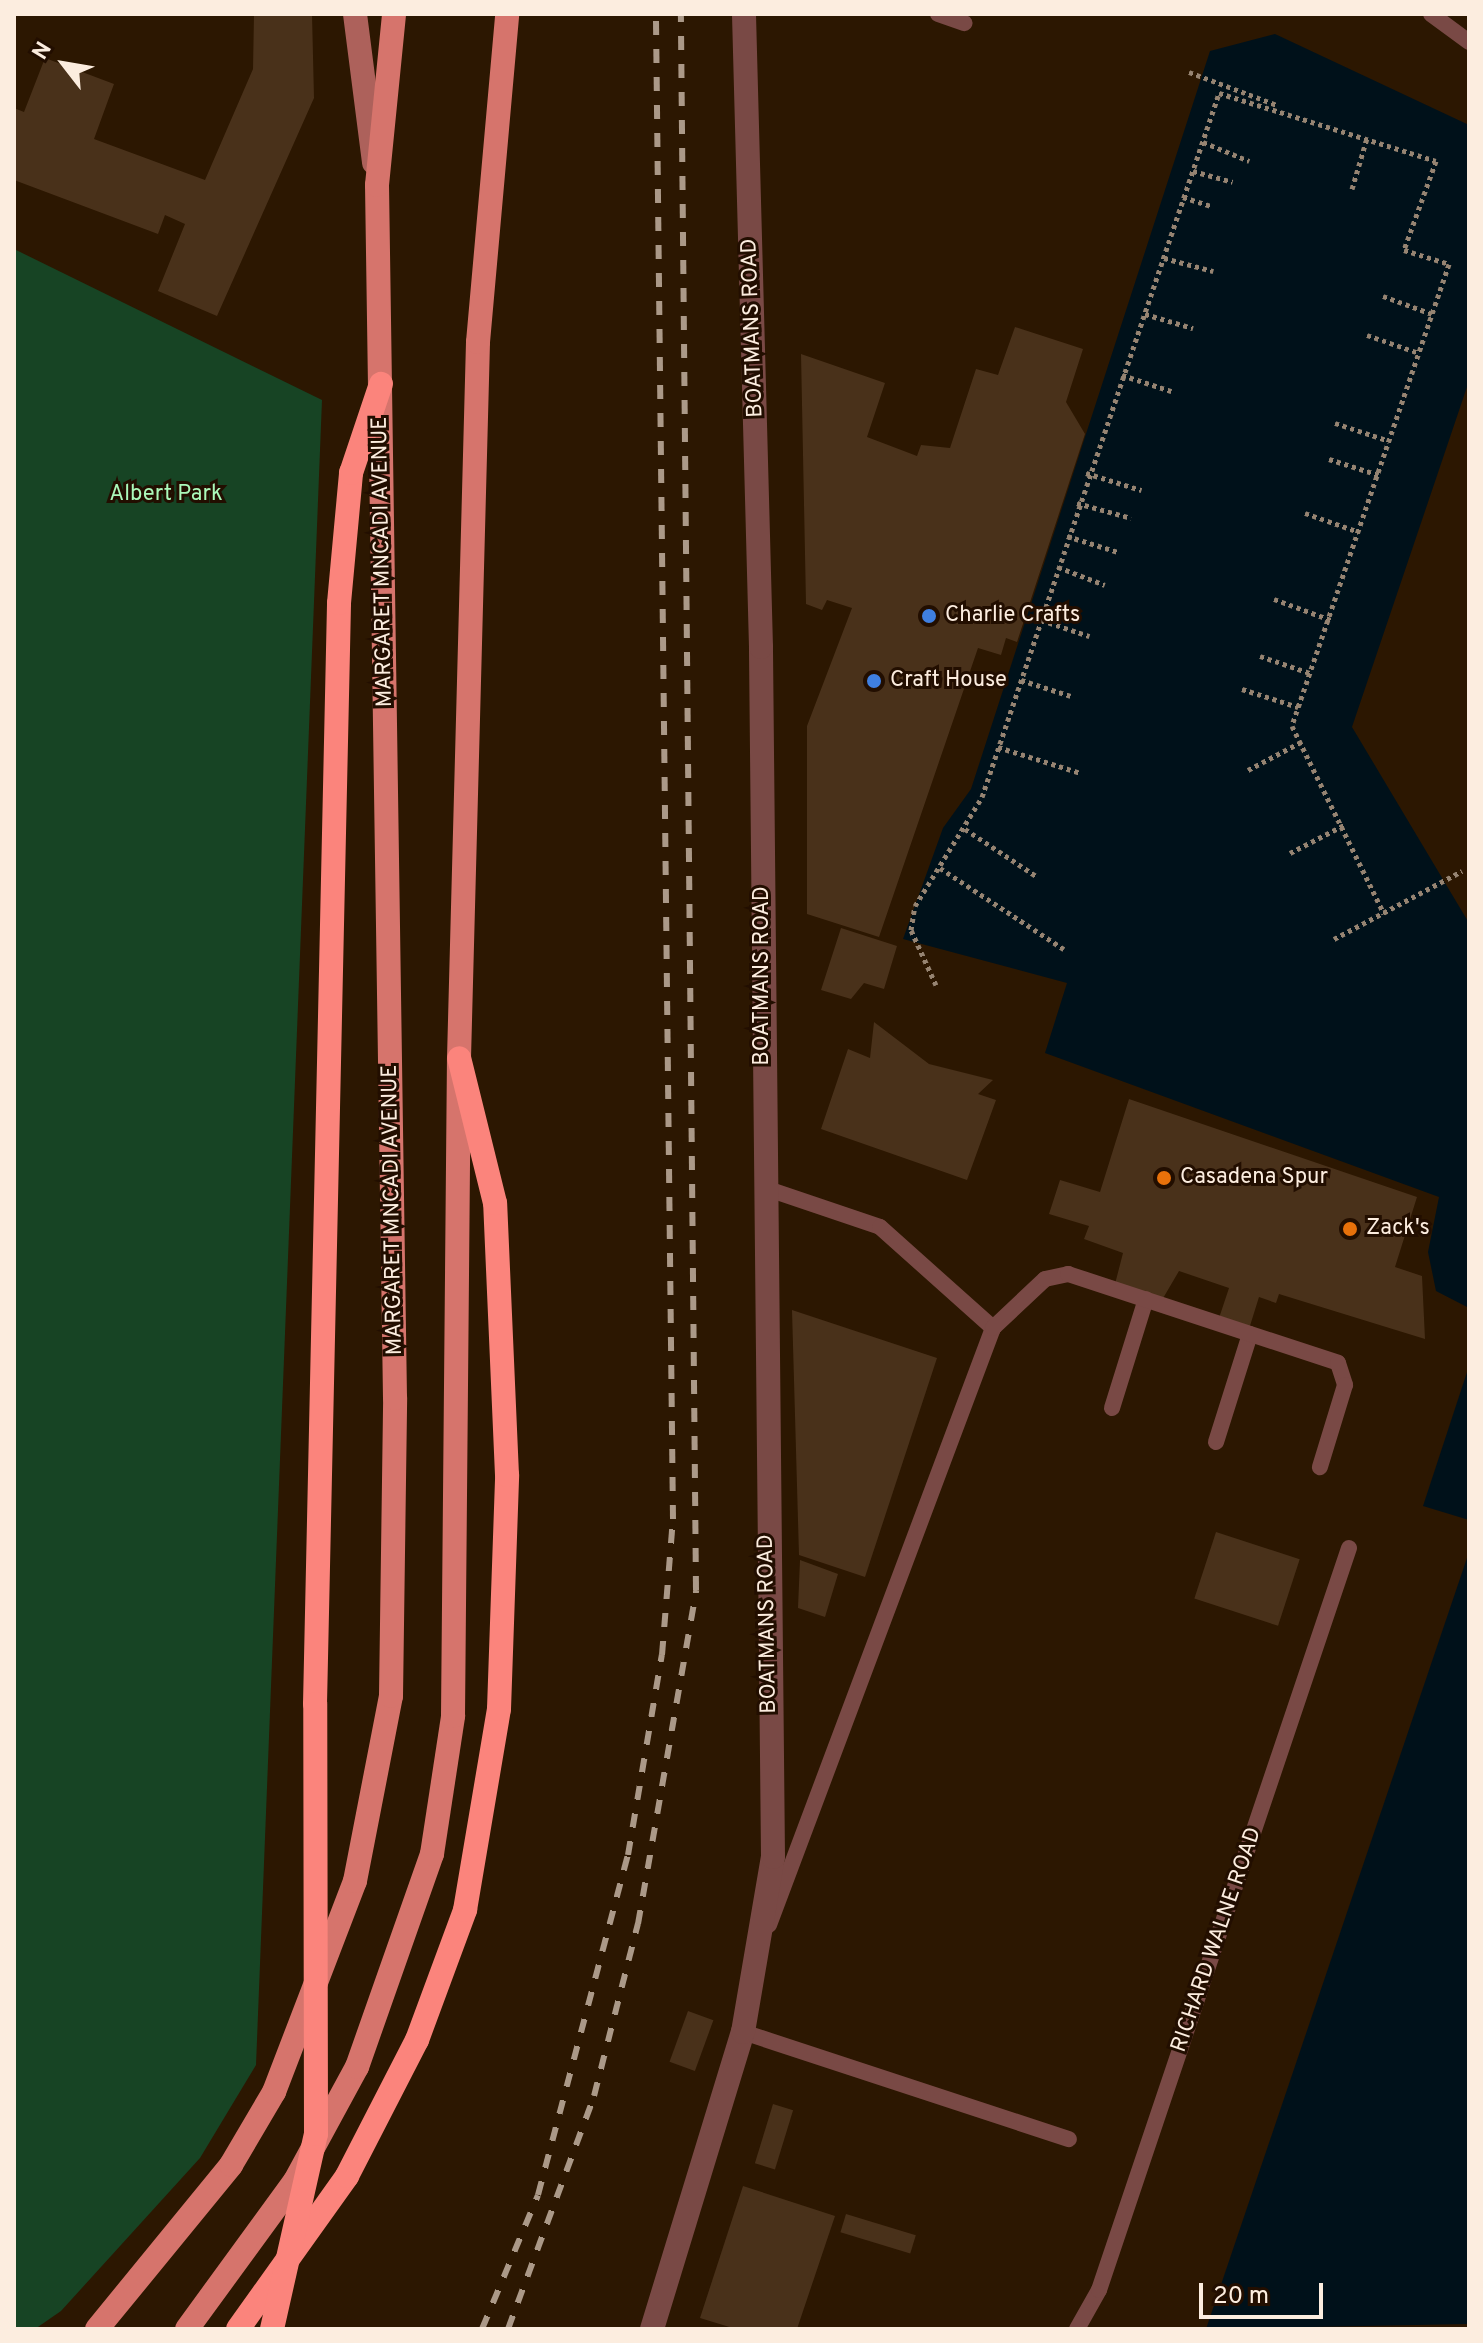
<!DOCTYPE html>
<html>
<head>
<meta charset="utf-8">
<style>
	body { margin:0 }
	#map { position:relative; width:1483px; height:2343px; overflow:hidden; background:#2c1701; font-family:Overpass,sans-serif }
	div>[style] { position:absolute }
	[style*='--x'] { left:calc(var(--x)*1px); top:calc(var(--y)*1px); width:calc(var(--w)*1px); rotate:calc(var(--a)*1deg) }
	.green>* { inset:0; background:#174424 }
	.water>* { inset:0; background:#00111a }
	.building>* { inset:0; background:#49311a; transform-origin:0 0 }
	.path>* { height:5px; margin-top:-2.5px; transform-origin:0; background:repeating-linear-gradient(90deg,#968472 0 4px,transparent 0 8px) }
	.lane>* { height:16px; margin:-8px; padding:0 8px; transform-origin:8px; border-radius:8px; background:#794945 }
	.street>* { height:24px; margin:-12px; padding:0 12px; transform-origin:12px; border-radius:12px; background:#794945 }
	.secondary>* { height:24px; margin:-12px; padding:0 12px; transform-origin:12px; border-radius:12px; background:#ad615b }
	.primary>* { height:24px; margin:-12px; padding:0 12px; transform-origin:12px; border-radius:12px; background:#d6746c }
	.highway>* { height:24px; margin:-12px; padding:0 12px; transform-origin:12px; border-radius:12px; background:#fb847c }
	.rail>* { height:6px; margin-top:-3px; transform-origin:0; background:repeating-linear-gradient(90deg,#ab9988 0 14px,transparent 0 28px) }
	.highway-bridge>* { height:24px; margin:-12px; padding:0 12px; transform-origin:12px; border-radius:12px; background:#fb847c }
	.dots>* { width:22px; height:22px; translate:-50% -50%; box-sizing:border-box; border:4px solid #220e00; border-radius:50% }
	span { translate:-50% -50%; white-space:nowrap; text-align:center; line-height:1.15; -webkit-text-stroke:6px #220e00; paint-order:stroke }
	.street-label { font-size:22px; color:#fceddf }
	.park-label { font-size:22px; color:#abf9ba }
	.poi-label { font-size:22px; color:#fceddf }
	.left { translate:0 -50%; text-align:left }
	.frame { position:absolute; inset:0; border:16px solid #fceddf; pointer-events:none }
	.north { position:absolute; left:24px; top:24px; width:80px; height:80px; -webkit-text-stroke:6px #220e00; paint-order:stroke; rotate:301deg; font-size:22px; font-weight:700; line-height:32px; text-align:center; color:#fceddf }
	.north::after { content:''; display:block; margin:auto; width:28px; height:36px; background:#fceddf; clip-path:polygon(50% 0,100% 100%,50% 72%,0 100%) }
	.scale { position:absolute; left:1199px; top:2283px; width:124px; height:36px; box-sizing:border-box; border:4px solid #fceddf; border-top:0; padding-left:10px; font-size:24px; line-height:28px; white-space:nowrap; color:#fceddf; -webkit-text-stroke:6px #220e00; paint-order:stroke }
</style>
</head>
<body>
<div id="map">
	<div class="green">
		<i style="clip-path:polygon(14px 249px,322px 400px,256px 2065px,200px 2158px,61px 2311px,35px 2329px,14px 2329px)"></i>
	</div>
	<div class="water">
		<i style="clip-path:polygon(1275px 34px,1469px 125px,1469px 381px,1352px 727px,1469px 923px,1469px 1308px,1436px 1291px,1428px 1252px,1439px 1197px,1045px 1053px,1067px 983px,903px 939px,943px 828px,971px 789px,1210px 51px)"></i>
		<i style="clip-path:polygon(1469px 1366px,1469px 1520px,1423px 1506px)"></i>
		<i style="clip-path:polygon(1469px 1552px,1469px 2324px,1206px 2329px)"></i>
	</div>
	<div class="building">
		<i style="clip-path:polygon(254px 14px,312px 14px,314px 98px,217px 316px,158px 291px,185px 224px,165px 215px,158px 234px,14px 180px,14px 108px,24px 112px,45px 58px,114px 84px,94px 139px,205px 180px,253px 69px)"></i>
		<i style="clip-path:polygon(1015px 327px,1083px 349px,1066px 402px,1085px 434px,1017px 642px,1006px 638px,1001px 655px,978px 648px,879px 937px,807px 914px,807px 726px,852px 608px,827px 600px,822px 610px,806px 604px,801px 354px,885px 383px,867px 437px,917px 456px,921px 445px,950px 448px,976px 369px,998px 375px)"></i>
		<i style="clip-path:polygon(841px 928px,897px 946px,884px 989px,864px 983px,851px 999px,821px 990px)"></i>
		<i style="clip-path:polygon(874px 1022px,929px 1064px,993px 1080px,978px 1094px,996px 1100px,967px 1180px,821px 1129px,848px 1049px,870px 1058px)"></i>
		<i style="clip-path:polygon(1129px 1099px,1417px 1197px,1395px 1267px,1422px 1276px,1425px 1339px,1279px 1294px,1276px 1303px,1259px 1297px,1249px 1329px,1219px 1318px,1229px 1288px,1179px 1271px,1162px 1300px,1115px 1284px,1123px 1253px,1084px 1239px,1089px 1226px,1049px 1214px,1060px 1180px,1100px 1192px)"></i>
		<i style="clip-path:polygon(792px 1310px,937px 1358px,865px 1577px,799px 1555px)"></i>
		<i style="left:1216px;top:1532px;width:88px;height:70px;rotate:18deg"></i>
		<i style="clip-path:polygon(800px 1560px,838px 1574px,825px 1617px,798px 1608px)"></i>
		<i style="left:688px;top:2011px;width:27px;height:54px;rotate:20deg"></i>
		<i style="left:773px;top:2104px;width:21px;height:62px;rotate:17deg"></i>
		<i style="clip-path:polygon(743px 2186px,835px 2216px,797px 2329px,736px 2329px,700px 2318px)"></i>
		<i style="left:846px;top:2214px;width:73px;height:19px;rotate:17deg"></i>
	</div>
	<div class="path">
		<i style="--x:1189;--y:72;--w:94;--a:20.6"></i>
		<i style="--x:1203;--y:142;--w:50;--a:22.4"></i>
		<i style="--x:1193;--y:171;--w:41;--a:15.4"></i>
		<i style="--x:1352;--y:189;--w:53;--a:-73.6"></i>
		<i style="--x:1183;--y:197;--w:29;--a:18"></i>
		<i style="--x:1164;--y:258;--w:51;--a:14.9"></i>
		<i style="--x:1383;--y:296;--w:52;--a:20.2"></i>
		<i style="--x:1145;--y:314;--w:50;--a:16.3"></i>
		<i style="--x:1367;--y:335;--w:55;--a:19.1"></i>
		<i style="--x:1122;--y:375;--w:52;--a:18.1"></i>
		<i style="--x:1335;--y:423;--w:57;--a:18.4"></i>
		<i style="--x:1329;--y:459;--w:52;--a:17.7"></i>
		<i style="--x:1086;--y:473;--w:58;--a:17.2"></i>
		<i style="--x:1077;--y:503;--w:56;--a:15.5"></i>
		<i style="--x:1305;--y:513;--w:57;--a:19.4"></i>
		<i style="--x:1067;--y:536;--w:53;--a:17.4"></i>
		<i style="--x:1058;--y:567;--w:50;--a:21"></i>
		<i style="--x:1274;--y:599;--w:61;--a:20.2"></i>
		<i style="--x:1041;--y:620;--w:51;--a:18.4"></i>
		<i style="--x:1260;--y:656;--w:53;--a:18.8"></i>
		<i style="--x:1021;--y:680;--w:52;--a:17.7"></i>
		<i style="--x:1242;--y:689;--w:59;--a:17.8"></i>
		<i style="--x:998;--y:747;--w:87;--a:17.4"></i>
		<i style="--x:1248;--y:770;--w:60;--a:-27.8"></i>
		<i style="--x:965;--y:829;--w:85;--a:33.5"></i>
		<i style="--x:1290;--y:853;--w:61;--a:-27.4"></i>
		<i style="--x:940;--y:868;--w:148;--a:33.2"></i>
		<i style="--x:1334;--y:939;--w:145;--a:-28"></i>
		<i style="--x:936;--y:985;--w:60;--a:-114.4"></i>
		<i style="--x:911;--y:930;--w:24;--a:-81"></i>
		<i style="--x:915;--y:906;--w:128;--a:-58.4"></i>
		<i style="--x:982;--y:797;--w:743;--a:-71.39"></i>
		<i style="--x:1219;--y:93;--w:227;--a:17.4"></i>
		<i style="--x:1436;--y:161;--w:95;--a:109.8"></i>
		<i style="--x:1404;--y:250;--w:47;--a:17.3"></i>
		<i style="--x:1449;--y:264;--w:488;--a:108.8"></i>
		<i style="--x:1292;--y:726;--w:209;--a:63.9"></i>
	</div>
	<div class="lane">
		<i style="--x:938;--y:14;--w:28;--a:19"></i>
		<i style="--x:1431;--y:14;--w:47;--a:36.4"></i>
		<i style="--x:765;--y:1188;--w:121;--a:18.7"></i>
		<i style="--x:880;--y:1227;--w:152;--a:41.8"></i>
		<i style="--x:1112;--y:1408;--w:114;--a:-72.7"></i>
		<i style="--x:1216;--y:1442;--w:113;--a:-72.5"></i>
		<i style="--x:769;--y:1925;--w:638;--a:-69.43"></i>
		<i style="--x:993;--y:1328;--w:71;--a:-43.3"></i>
		<i style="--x:1045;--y:1279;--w:24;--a:-12"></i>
		<i style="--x:1068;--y:1274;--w:284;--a:18.2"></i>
		<i style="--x:1338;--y:1363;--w:23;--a:72"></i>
		<i style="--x:1345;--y:1385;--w:86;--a:107"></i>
		<i style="--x:743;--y:2032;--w:343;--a:18.2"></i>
		<i style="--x:1077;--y:2329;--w:45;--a:-60.6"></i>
		<i style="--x:1099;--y:2290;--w:783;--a:-71.38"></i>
	</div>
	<div class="street">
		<i style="--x:652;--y:2329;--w:311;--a:-73"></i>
		<i style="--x:743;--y:2032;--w:178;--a:-80.3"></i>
		<i style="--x:773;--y:1857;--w:1210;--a:-90.57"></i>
		<i style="--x:761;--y:647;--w:633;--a:-91.54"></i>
	</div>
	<div class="secondary">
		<i style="--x:355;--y:14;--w:150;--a:82.7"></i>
	</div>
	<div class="primary">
		<i style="--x:97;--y:2329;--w:212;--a:-50.7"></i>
		<i style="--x:231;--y:2165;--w:85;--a:-59.5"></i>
		<i style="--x:274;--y:2092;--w:226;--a:-69"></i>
		<i style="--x:355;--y:1881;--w:188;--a:-79"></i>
		<i style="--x:391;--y:1696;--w:298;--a:-89.2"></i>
		<i style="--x:395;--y:1398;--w:1213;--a:-90.85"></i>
		<i style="--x:377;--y:185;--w:172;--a:-84.3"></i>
		<i style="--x:187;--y:2329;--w:183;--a:-53.9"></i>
		<i style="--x:295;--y:2181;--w:130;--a:-61.5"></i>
		<i style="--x:357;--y:2067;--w:226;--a:-70.6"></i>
		<i style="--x:432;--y:1854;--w:140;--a:-81.3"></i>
		<i style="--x:453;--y:1716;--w:658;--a:-89.48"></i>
		<i style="--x:459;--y:1058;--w:716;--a:-88.48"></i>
		<i style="--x:478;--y:342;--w:329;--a:-84.9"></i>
	</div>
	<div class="highway">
		<i style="--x:315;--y:1704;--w:1101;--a:-88.75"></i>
		<i style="--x:339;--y:603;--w:131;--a:-84.7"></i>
		<i style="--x:351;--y:473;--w:94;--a:-71.4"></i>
		<i style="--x:238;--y:2329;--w:188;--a:-54.5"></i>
		<i style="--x:347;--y:2176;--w:153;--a:-62.8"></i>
		<i style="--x:417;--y:2040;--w:139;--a:-69.7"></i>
		<i style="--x:465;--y:1910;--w:204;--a:-80.4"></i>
		<i style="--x:499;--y:1709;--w:234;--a:-88"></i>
		<i style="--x:507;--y:1475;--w:272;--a:-92.5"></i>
		<i style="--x:495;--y:1203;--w:149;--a:-103.9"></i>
	</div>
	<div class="rail">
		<i style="--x:482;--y:2329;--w:145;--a:-67.3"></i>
		<i style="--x:538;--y:2195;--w:352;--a:-75.2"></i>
		<i style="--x:628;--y:1855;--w:203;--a:-80.4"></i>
		<i style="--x:662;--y:1655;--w:136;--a:-85.4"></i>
		<i style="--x:673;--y:1519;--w:1505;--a:-90.65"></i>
		<i style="--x:508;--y:2329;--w:248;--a:-69.7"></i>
		<i style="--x:594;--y:2096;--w:178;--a:-75.7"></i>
		<i style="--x:638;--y:1924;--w:339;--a:-80.1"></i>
		<i style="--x:696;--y:1590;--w:1576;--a:-90.55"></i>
	</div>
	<div class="highway-bridge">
		<i style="--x:272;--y:2329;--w:200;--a:-77.3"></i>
		<i style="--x:316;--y:2134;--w:430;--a:-90.1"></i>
	</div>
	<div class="dots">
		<i style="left:929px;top:616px;background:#3f7fe0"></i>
		<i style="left:874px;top:681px;background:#3f7fe0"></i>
		<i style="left:1164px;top:1178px;background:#e8710a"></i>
		<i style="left:1350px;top:1229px;background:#e8710a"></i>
	</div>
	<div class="street-label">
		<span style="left:753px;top:328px;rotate:-92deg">BOATMANS ROAD</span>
		<span style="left:383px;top:562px;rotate:-91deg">MARGARET MNCADI AVENUE</span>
		<span style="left:763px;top:976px;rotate:-90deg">BOATMANS ROAD</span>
		<span style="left:393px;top:1210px;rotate:-91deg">MARGARET MNCADI AVENUE</span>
		<span style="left:768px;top:1624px;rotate:-91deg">BOATMANS ROAD</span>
		<span style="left:1217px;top:1940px;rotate:-71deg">RICHARD WALNE ROAD</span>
	</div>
	<div class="park-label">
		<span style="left:166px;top:495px">Albert Park</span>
	</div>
	<div class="poi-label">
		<span class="left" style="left:945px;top:616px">Charlie Crafts</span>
		<span class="left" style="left:890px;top:681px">Craft House</span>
		<span class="left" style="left:1180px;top:1178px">Casadena Spur</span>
		<span class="left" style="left:1366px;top:1229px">Zack's</span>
	</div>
	<div class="frame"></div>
	<div class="north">N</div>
	<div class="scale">20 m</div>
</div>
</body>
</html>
